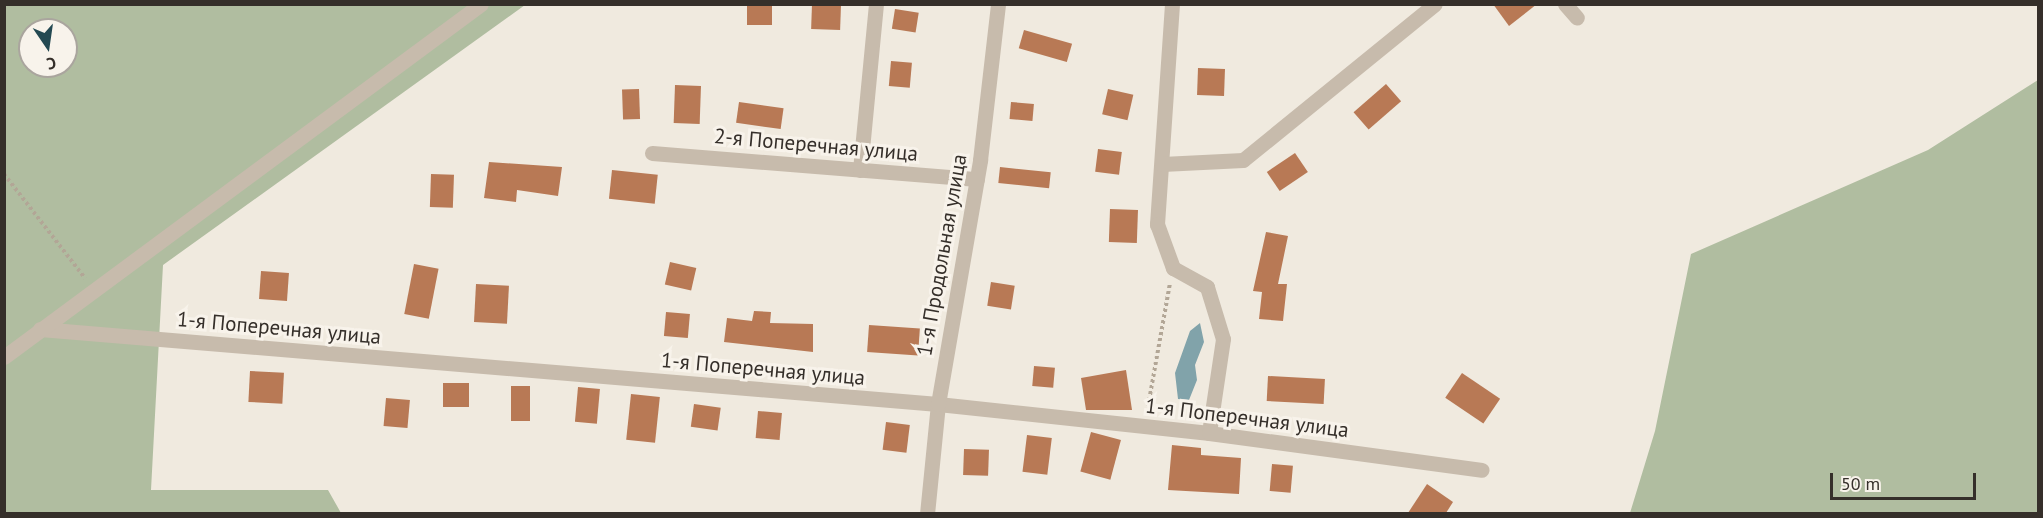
<!DOCTYPE html>
<html>
<head>
<meta charset="utf-8">
<style>
	body { margin:0 }
	#map { position:relative; width:2043px; height:518px; overflow:hidden; background:#f0eadf; font-family:"PT Sans",sans-serif }
	div>[style] { position:absolute }
	[style*='--x'] { left:calc(var(--x)*1px); top:calc(var(--y)*1px); width:calc(var(--w)*1px); rotate:calc(var(--a)*1deg) }
	.green>* { inset:0; background:#b0bda0 }
	.water>* { inset:0; background:#81a3aa }
	.building>* { inset:0; background:#b87955; transform-origin:0 0 }
	.path>* { height:4px; margin-top:-2px; transform-origin:0; background:repeating-linear-gradient(90deg,#b2a696 0 3px,transparent 0 6px) }
	.minor>* { height:15px; margin:-7.5px; padding:0 7.5px; transform-origin:7.5px; border-radius:7.5px; background:#c7bbac }
	span { translate:-50% -50%; white-space:nowrap; text-align:center; line-height:1.15; -webkit-text-stroke:6px #f8f3eb; paint-order:stroke }
	.street-label { font-size:21px; color:#352f2a }
	.frame { position:absolute; inset:0; border:6px solid #352f2a; pointer-events:none }
	.north { position:absolute; left:18px; top:18px; width:60px; height:60px; box-sizing:border-box; background:#f8f3eb; border:2px solid #aaa59e; border-radius:50%; rotate:167deg; font-size:16px; font-weight:700; line-height:24px; text-align:center; color:#352f2a }
	.north::after { content:''; display:block; margin:auto; width:21px; height:27px; background:#244952; clip-path:polygon(50% 0,100% 100%,50% 72%,0 100%) }
	.scale { position:absolute; left:1830px; top:473px; width:146px; height:27px; box-sizing:border-box; border:3px solid #352f2a; border-top:0; padding-left:8px; font-size:18px; line-height:21px; white-space:nowrap; color:#352f2a; -webkit-text-stroke:4px #f8f3eb; paint-order:stroke }
</style>
</head>
<body>
<div id="map">
	<div class="green">
		<i style="clip-path:polygon(evenodd,4px 5px,525px 5px,163px 265px,151px 490px,328px 490px,341px 513px,5px 513px,4px 5px,30px 30px,66px 30px,66px 66px,30px 66px,30px 30px)"></i>
		<i style="clip-path:polygon(2038px 80px,2038px 513px,1630px 513px,1655px 431px,1691px 254px,1928px 150px)"></i>
	</div>
	<div class="water">
		<i style="clip-path:polygon(1200px 323px,1204px 342px,1195px 365px,1197px 380px,1189px 400px,1178px 399px,1175px 373px,1190px 331px)"></i>
	</div>
	<div class="building">
		<i style="left:747px;top:4px;width:25px;height:21px"></i>
		<i style="left:812px;top:4px;width:29px;height:25px;rotate:2deg"></i>
		<i style="clip-path:polygon(1493px 4px,1537px 4px,1509px 26px)"></i>
		<i style="left:895px;top:9px;width:24px;height:20px;rotate:9deg"></i>
		<i style="left:1024px;top:30px;width:50px;height:19px;rotate:16deg"></i>
		<i style="left:891px;top:61px;width:21px;height:25px;rotate:5deg"></i>
		<i style="left:1198px;top:68px;width:27px;height:27px;rotate:2deg"></i>
		<i style="left:1386px;top:84px;width:23px;height:43px;rotate:49deg"></i>
		<i style="left:675px;top:85px;width:26px;height:38px;rotate:2deg"></i>
		<i style="left:639px;top:89px;width:30px;height:17px;rotate:88deg"></i>
		<i style="left:1108px;top:89px;width:26px;height:26px;rotate:13deg"></i>
		<i style="left:739px;top:102px;width:45px;height:21px;rotate:8deg"></i>
		<i style="left:1011px;top:102px;width:23px;height:17px;rotate:5deg"></i>
		<i style="left:1098px;top:149px;width:24px;height:23px;rotate:7deg"></i>
		<i style="left:1295px;top:153px;width:23px;height:34px;rotate:56deg"></i>
		<i style="clip-path:polygon(489px 162px,562px 167px,558px 196px,517px 190px,516px 202px,484px 198px)"></i>
		<i style="left:1000px;top:167px;width:51px;height:16px;rotate:6deg"></i>
		<i style="left:612px;top:170px;width:46px;height:29px;rotate:6deg"></i>
		<i style="left:431px;top:174px;width:23px;height:33px;rotate:2deg"></i>
		<i style="left:1110px;top:209px;width:28px;height:33px;rotate:2deg"></i>
		<i style="clip-path:polygon(1266px 232px,1288px 236px,1278px 284px,1287px 284px,1283px 321px,1259px 319px,1262px 292px,1253px 291px)"></i>
		<i style="left:670px;top:262px;width:27px;height:23px;rotate:13deg"></i>
		<i style="left:414px;top:264px;width:25px;height:51px;rotate:11deg"></i>
		<i style="left:261px;top:271px;width:28px;height:28px;rotate:4deg"></i>
		<i style="left:991px;top:282px;width:24px;height:24px;rotate:9deg"></i>
		<i style="left:476px;top:284px;width:33px;height:38px;rotate:3deg"></i>
		<i style="clip-path:polygon(754px 311px,771px 312px,770px 323px,813px 324px,813px 352px,724px 342px,727px 318px,752px 321px)"></i>
		<i style="left:666px;top:312px;width:24px;height:24px;rotate:5deg"></i>
		<i style="left:869px;top:325px;width:51px;height:27px;rotate:4deg"></i>
		<i style="left:1034px;top:366px;width:21px;height:20px;rotate:5deg"></i>
		<i style="clip-path:polygon(1126px 370px,1132px 410px,1086px 410px,1081px 378px)"></i>
		<i style="left:250px;top:371px;width:34px;height:31px;rotate:3deg"></i>
		<i style="left:1462px;top:373px;width:46px;height:30px;rotate:34deg"></i>
		<i style="left:1268px;top:376px;width:57px;height:25px;rotate:3deg"></i>
		<i style="left:469px;top:383px;width:24px;height:26px;rotate:90deg"></i>
		<i style="left:511px;top:386px;width:19px;height:35px"></i>
		<i style="left:578px;top:387px;width:22px;height:35px;rotate:5deg"></i>
		<i style="left:631px;top:394px;width:29px;height:46px;rotate:6deg"></i>
		<i style="left:386px;top:398px;width:24px;height:28px;rotate:5deg"></i>
		<i style="left:694px;top:404px;width:27px;height:23px;rotate:8deg"></i>
		<i style="left:758px;top:411px;width:24px;height:27px;rotate:5deg"></i>
		<i style="left:886px;top:422px;width:24px;height:28px;rotate:7deg"></i>
		<i style="left:1091px;top:432px;width:31px;height:41px;rotate:15deg"></i>
		<i style="left:1027px;top:435px;width:25px;height:37px;rotate:7deg"></i>
		<i style="clip-path:polygon(1172px 445px,1201px 448px,1201px 455px,1241px 458px,1239px 494px,1168px 490px)"></i>
		<i style="left:964px;top:449px;width:25px;height:26px;rotate:2deg"></i>
		<i style="left:1272px;top:464px;width:21px;height:27px;rotate:5deg"></i>
		<i style="clip-path:polygon(1427px 484px,1453px 502px,1446px 513px,1408px 513px)"></i>
	</div>
	<div class="path">
		<i style="--x:4;--y:174;--w:132;--a:52.1"></i>
		<i style="--x:1147;--y:412;--w:131;--a:-79.9"></i>
	</div>
	<div class="minor">
		<i style="--x:1172;--y:4;--w:221;--a:93.9"></i>
		<i style="--x:1157;--y:224;--w:47;--a:70"></i>
		<i style="--x:1173;--y:268;--w:39;--a:29"></i>
		<i style="--x:1207;--y:287;--w:54;--a:72.9"></i>
		<i style="--x:1223;--y:339;--w:95;--a:98.5"></i>
		<i style="--x:1565;--y:4;--w:18;--a:49"></i>
		<i style="--x:652;--y:153;--w:326;--a:4.6"></i>
		<i style="--x:1162;--y:164;--w:81;--a:-2.8"></i>
		<i style="--x:1243;--y:160;--w:247;--a:-39.1"></i>
		<i style="--x:860;--y:170;--w:167;--a:-84.5"></i>
		<i style="--x:40;--y:329;--w:901;--a:4.77"></i>
		<i style="--x:938;--y:404;--w:273;--a:6.1"></i>
		<i style="--x:1209;--y:433;--w:275;--a:7.7"></i>
		<i style="--x:4;--y:357;--w:593;--a:-36.5"></i>
		<i style="--x:927;--y:514;--w:111;--a:-84.3"></i>
		<i style="--x:938;--y:404;--w:248;--a:-80.2"></i>
		<i style="--x:980;--y:160;--w:157;--a:-83.4"></i>
	</div>
	<div class="street-label">
		<span style="left:816px;top:145px;rotate:5deg">2-я Поперечная улица</span>
		<span style="left:942px;top:255px;rotate:-80deg">1-я Продольная улица</span>
		<span style="left:279px;top:328px;rotate:5deg">1-я Поперечная улица</span>
		<span style="left:763px;top:369px;rotate:5deg">1-я Поперечная улица</span>
		<span style="left:1247px;top:418px;rotate:7deg">1-я Поперечная улица</span>
	</div>
	<div class="frame"></div>
	<div class="north">С</div>
	<div class="scale">50 m</div>
</div>
</body>
</html>
